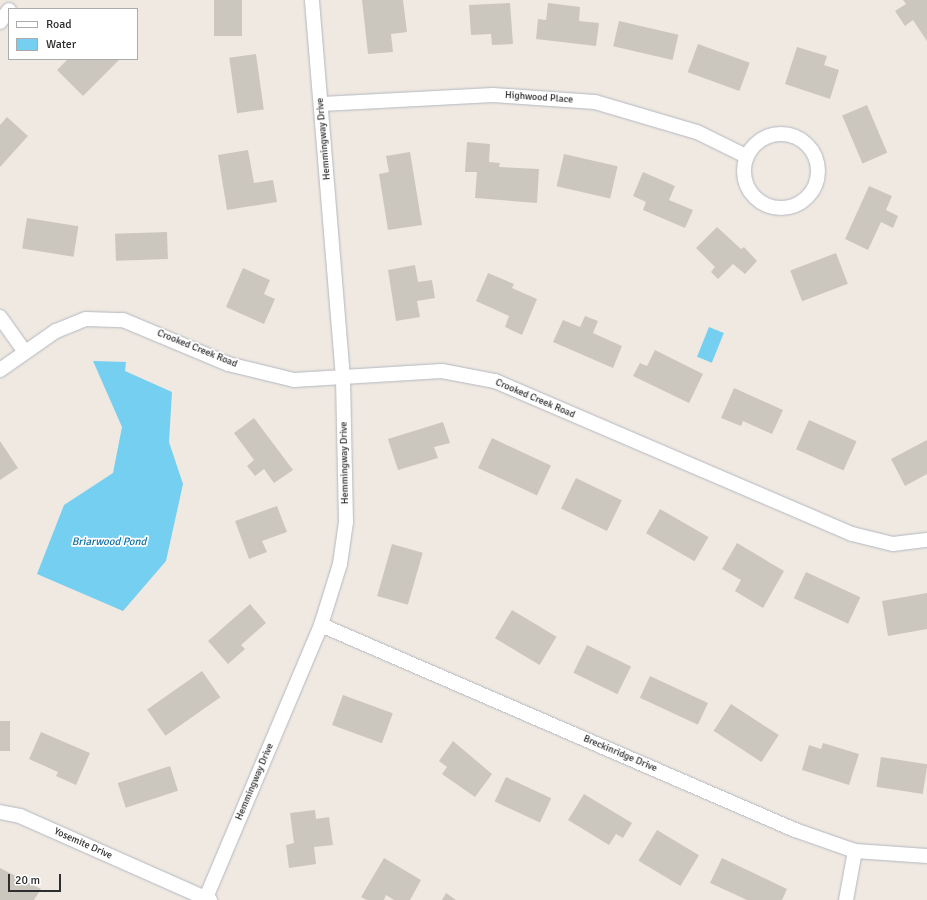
<!DOCTYPE html>
<html>
<head>
<meta charset="utf-8">
<style>
	body { margin:0 }
	#map { position:relative; width:927px; height:900px; overflow:hidden; background:#efe9e1; font-family:Signika,sans-serif }
	div>[style] { position:absolute }
	[style*='--x'] { left:calc(var(--x)*1px); top:calc(var(--y)*1px); width:calc(var(--w)*1px); rotate:calc(var(--a)*1deg) }
	.water>* { inset:0; background:#75cff0; transform-origin:0 0 }
	.building>* { inset:0; background:#cbc7bf; transform-origin:0 0 }
	.roads { filter:drop-shadow(0 0 1px #b4b7c1) drop-shadow(0 0 1px #b4b7c1) }
	.minor>* { height:14px; margin:-7px; padding:0 7px; transform-origin:7px; border-radius:7px; background:#fff }
	.minor>.ring { margin:-7px; padding:0; box-sizing:content-box; background:none; border:14px solid #fff; border-radius:50% }
	span { translate:-50% -50%; white-space:nowrap; text-align:center; line-height:1.15; -webkit-text-stroke:3.5px #fff; paint-order:stroke }
	.street-label { font-size:10px; color:#2e2e2e }
	.water-label { font-size:11px; color:#0d6fa3; font-style:italic }
	.legend { position:absolute; left:8px; top:8px; width:130px; height:52px; box-sizing:border-box; background:#fff; border:1px solid #ababab; margin:0; padding:5px 7px; list-style:none; font-size:12px; color:#2e2e2e }
	.legend li { display:flex; align-items:center; gap:8px; height:20px }
	.legend b { width:20px; border:1px solid #ababab }
	.scale { position:absolute; left:8px; top:874px; width:53px; height:18px; box-sizing:border-box; border:2px solid #2e2e2e; border-top:0; padding-left:5px; font-size:12px; line-height:14px; white-space:nowrap; color:#2e2e2e; -webkit-text-stroke:3px #fff; paint-order:stroke }
</style>
</head>
<body>
<div id="map">
	<div class="water">
		<i style="left:709px;top:327px;width:16px;height:32px;rotate:22deg"></i>
		<i style="clip-path:polygon(93px 361px,126px 362px,125px 371px,172px 392px,169px 442px,183px 484px,166px 561px,123px 611px,37px 574px,64px 505px,113px 473px,122px 427px)"></i>
	</div>
	<div class="building">
		<i style="left:214px;top:0;width:28px;height:36px"></i>
		<i style="clip-path:polygon(362px 0,403px 0,407px 32px,391px 34px,393px 52px,368px 54px)"></i>
		<i style="clip-path:polygon(903px 0,927px 0,927px 41px,913px 20px,905px 26px,895px 11px,906px 4px)"></i>
		<i style="clip-path:polygon(510px 3px,513px 44px,492px 45px,491px 34px,471px 35px,469px 5px)"></i>
		<i style="clip-path:polygon(548px 3px,580px 7px,579px 21px,599px 23px,596px 46px,536px 39px,538px 19px,546px 20px)"></i>
		<i style="left:619px;top:21px;width:61px;height:26px;rotate:13deg"></i>
		<i style="left:698px;top:44px;width:55px;height:30px;rotate:20deg"></i>
		<i style="clip-path:polygon(797px 47px,827px 56px,824px 65px,839px 70px,830px 99px,785px 84px)"></i>
		<i style="left:256px;top:54px;width:56px;height:27px;rotate:82deg"></i>
		<i style="clip-path:polygon(68px 59px,120px 59px,83px 96px,57px 70px)"></i>
		<i style="left:867px;top:105px;width:52px;height:27px;rotate:67deg"></i>
		<i style="clip-path:polygon(7px 117px,28px 136px,0 167px,0 125px)"></i>
		<i style="clip-path:polygon(467px 142px,490px 144px,489px 162px,500px 163px,499px 167px,539px 169px,537px 203px,475px 198px,477px 172px,465px 172px)"></i>
		<i style="clip-path:polygon(248px 150px,254px 183px,273px 180px,277px 202px,227px 210px,218px 155px)"></i>
		<i style="clip-path:polygon(410px 152px,422px 225px,388px 230px,379px 174px,389px 172px,386px 156px)"></i>
		<i style="left:564px;top:154px;width:55px;height:33px;rotate:13deg"></i>
		<i style="clip-path:polygon(643px 172px,675px 186px,669px 200px,693px 210px,685px 228px,643px 210px,646px 202px,633px 196px)"></i>
		<i style="clip-path:polygon(869px 186px,892px 196px,886px 210px,898px 216px,893px 228px,881px 222px,868px 250px,845px 239px)"></i>
		<i style="left:27px;top:218px;width:52px;height:31px;rotate:9deg"></i>
		<i style="clip-path:polygon(717px 227px,741px 249px,744px 247px,757px 261px,745px 274px,733px 264px,718px 279px,711px 272px,715px 267px,696px 248px)"></i>
		<i style="left:167px;top:232px;width:27px;height:52px;rotate:88deg"></i>
		<i style="left:836px;top:253px;width:33px;height:49px;rotate:69deg"></i>
		<i style="clip-path:polygon(415px 265px,418px 282px,432px 280px,435px 298px,417px 301px,420px 317px,396px 321px,388px 270px)"></i>
		<i style="clip-path:polygon(243px 268px,270px 280px,264px 294px,275px 299px,264px 324px,226px 307px)"></i>
		<i style="clip-path:polygon(488px 273px,514px 284px,512px 288px,537px 299px,522px 335px,505px 327px,509px 316px,476px 301px)"></i>
		<i style="clip-path:polygon(585px 316px,598px 321px,593px 333px,622px 346px,613px 368px,553px 342px,563px 320px,580px 327px)"></i>
		<i style="clip-path:polygon(655px 350px,703px 374px,689px 403px,633px 376px,640px 363px,647px 366px)"></i>
		<i style="clip-path:polygon(734px 388px,783px 410px,772px 434px,743px 421px,741px 426px,721px 418px)"></i>
		<i style="clip-path:polygon(254px 418px,293px 470px,274px 483px,264px 469px,255px 476px,247px 466px,254px 460px,234px 433px)"></i>
		<i style="left:809px;top:420px;width:52px;height:32px;rotate:24deg"></i>
		<i style="clip-path:polygon(443px 422px,450px 443px,434px 447px,438px 458px,398px 470px,388px 439px)"></i>
		<i style="left:492px;top:438px;width:65px;height:33px;rotate:25deg"></i>
		<i style="clip-path:polygon(927px 440px,927px 474px,905px 486px,891px 459px)"></i>
		<i style="clip-path:polygon(0 441px,18px 468px,0 480px)"></i>
		<i style="left:576px;top:478px;width:51px;height:34px;rotate:26deg"></i>
		<i style="clip-path:polygon(277px 506px,287px 532px,262px 541px,267px 552px,249px 559px,235px 521px)"></i>
		<i style="left:660px;top:509px;width:56px;height:28px;rotate:30deg"></i>
		<i style="clip-path:polygon(737px 543px,784px 571px,763px 608px,735px 591px,741px 580px,722px 569px)"></i>
		<i style="left:392px;top:544px;width:32px;height:54px;rotate:16deg"></i>
		<i style="left:806px;top:572px;width:60px;height:29px;rotate:25deg"></i>
		<i style="clip-path:polygon(927px 593px,927px 629px,888px 636px,882px 601px)"></i>
		<i style="clip-path:polygon(250px 604px,266px 623px,241px 645px,245px 649px,228px 664px,208px 641px)"></i>
		<i style="left:512px;top:610px;width:52px;height:33px;rotate:31deg"></i>
		<i style="left:587px;top:645px;width:49px;height:31px;rotate:26deg"></i>
		<i style="left:202px;top:671px;width:32px;height:67px;rotate:55deg"></i>
		<i style="left:650px;top:676px;width:64px;height:24px;rotate:25deg"></i>
		<i style="left:343px;top:695px;width:53px;height:32px;rotate:20deg"></i>
		<i style="left:731px;top:704px;width:57px;height:32px;rotate:33deg"></i>
		<i style="left:0;top:721px;width:10px;height:30px"></i>
		<i style="clip-path:polygon(41px 732px,90px 753px,76px 785px,56px 776px,58px 772px,29px 759px)"></i>
		<i style="clip-path:polygon(453px 741px,492px 774px,475px 797px,442px 774px,447px 767px,439px 761px)"></i>
		<i style="clip-path:polygon(823px 743px,859px 754px,849px 785px,802px 770px,809px 745px,821px 749px)"></i>
		<i style="left:881px;top:757px;width:47px;height:30px;rotate:9deg"></i>
		<i style="left:170px;top:766px;width:26px;height:55px;rotate:72deg"></i>
		<i style="left:506px;top:777px;width:50px;height:27px;rotate:25deg"></i>
		<i style="clip-path:polygon(584px 794px,632px 823px,623px 838px,616px 834px,609px 845px,568px 820px)"></i>
		<i style="clip-path:polygon(315px 810px,316px 819px,329px 817px,333px 845px,314px 847px,316px 864px,289px 868px,286px 845px,294px 843px,290px 813px)"></i>
		<i style="left:657px;top:830px;width:49px;height:36px;rotate:31deg"></i>
		<i style="clip-path:polygon(384px 858px,421px 880px,410px 900px,394px 900px,386px 895px,384px 900px,367px 900px,361px 897px)"></i>
		<i style="clip-path:polygon(722px 858px,787px 889px,782px 900px,747px 900px,710px 883px)"></i>
		<i style="clip-path:polygon(0 868px,41px 889px,34px 900px,0 900px)"></i>
		<i style="clip-path:polygon(446px 893px,456px 900px,442px 900px)"></i>
	</div>
	<div class="roads">
		<div class="minor">
			<i style="--x:0;--y:22;--w:15;--a:-53"></i>
			<i style="--x:322;--y:104;--w:171;--a:-3"></i>
			<i style="--x:493;--y:95;--w:102;--a:3.9"></i>
			<i style="--x:595;--y:102;--w:106;--a:16.4"></i>
			<i style="--x:697;--y:132;--w:55;--a:26.1"></i>
			<i class="ring" style="left:744px;top:134px;width:60px;height:60px"></i>
			<i style="--x:0;--y:317;--w:43;--a:54.5"></i>
			<i style="--x:0;--y:370;--w:68;--a:-34.9"></i>
			<i style="--x:56;--y:331;--w:32;--a:-22"></i>
			<i style="--x:86;--y:319;--w:37;--a:2"></i>
			<i style="--x:123;--y:320;--w:114;--a:22.7"></i>
			<i style="--x:228;--y:364;--w:68;--a:13.6"></i>
			<i style="--x:294;--y:380;--w:148;--a:-3.5"></i>
			<i style="--x:442;--y:371;--w:54;--a:10.7"></i>
			<i style="--x:495;--y:381;--w:388;--a:23.2"></i>
			<i style="--x:852;--y:534;--w:42;--a:13.7"></i>
			<i style="--x:893;--y:544;--w:34;--a:-7"></i>
			<i style="--x:321;--y:625;--w:516;--a:23.39"></i>
			<i style="--x:795;--y:830;--w:64;--a:19.3"></i>
			<i style="--x:855;--y:851;--w:72;--a:4"></i>
			<i style="--x:0;--y:812;--w:20;--a:11"></i>
			<i style="--x:20;--y:816;--w:208;--a:23.9"></i>
			<i style="--x:205;--y:900;--w:298;--a:-67.1"></i>
			<i style="--x:321;--y:625;--w:64;--a:-72.7"></i>
			<i style="--x:340;--y:564;--w:42;--a:-81.9"></i>
			<i style="--x:346;--y:522;--w:144;--a:-91.2"></i>
			<i style="--x:343;--y:378;--w:379;--a:-94.7"></i>
			<i style="--x:846;--y:900;--w:50;--a:-79.6"></i>
		</div>
	</div>
	<div class="street-label">
		<span style="left:539px;top:98px;rotate:4deg">Highwood Place</span>
		<span style="left:324px;top:139px;rotate:-95deg">Hemmingway Drive</span>
		<span style="left:197px;top:349px;rotate:22deg">Crooked Creek Road</span>
		<span style="left:535px;top:399px;rotate:23deg">Crooked Creek Road</span>
		<span style="left:345px;top:463px;rotate:-91deg">Hemmingway Drive</span>
		<span style="left:620px;top:754px;rotate:23deg">Breckinridge Drive</span>
		<span style="left:255px;top:782px;rotate:-67deg">Hemmingway Drive</span>
		<span style="left:83px;top:844px;rotate:24deg">Yosemite Drive</span>
	</div>
	<div class="water-label">
		<span style="left:109px;top:542px">Briarwood Pond</span>
	</div>
	<ul class="legend">
	<li><b style="height:5px;background:#fff"></b>Road</li>
	<li><b style="height:11px;background:#75cff0"></b>Water</li>
	</ul>
	<div class="scale">20 m</div>
</div>
</body>
</html>
